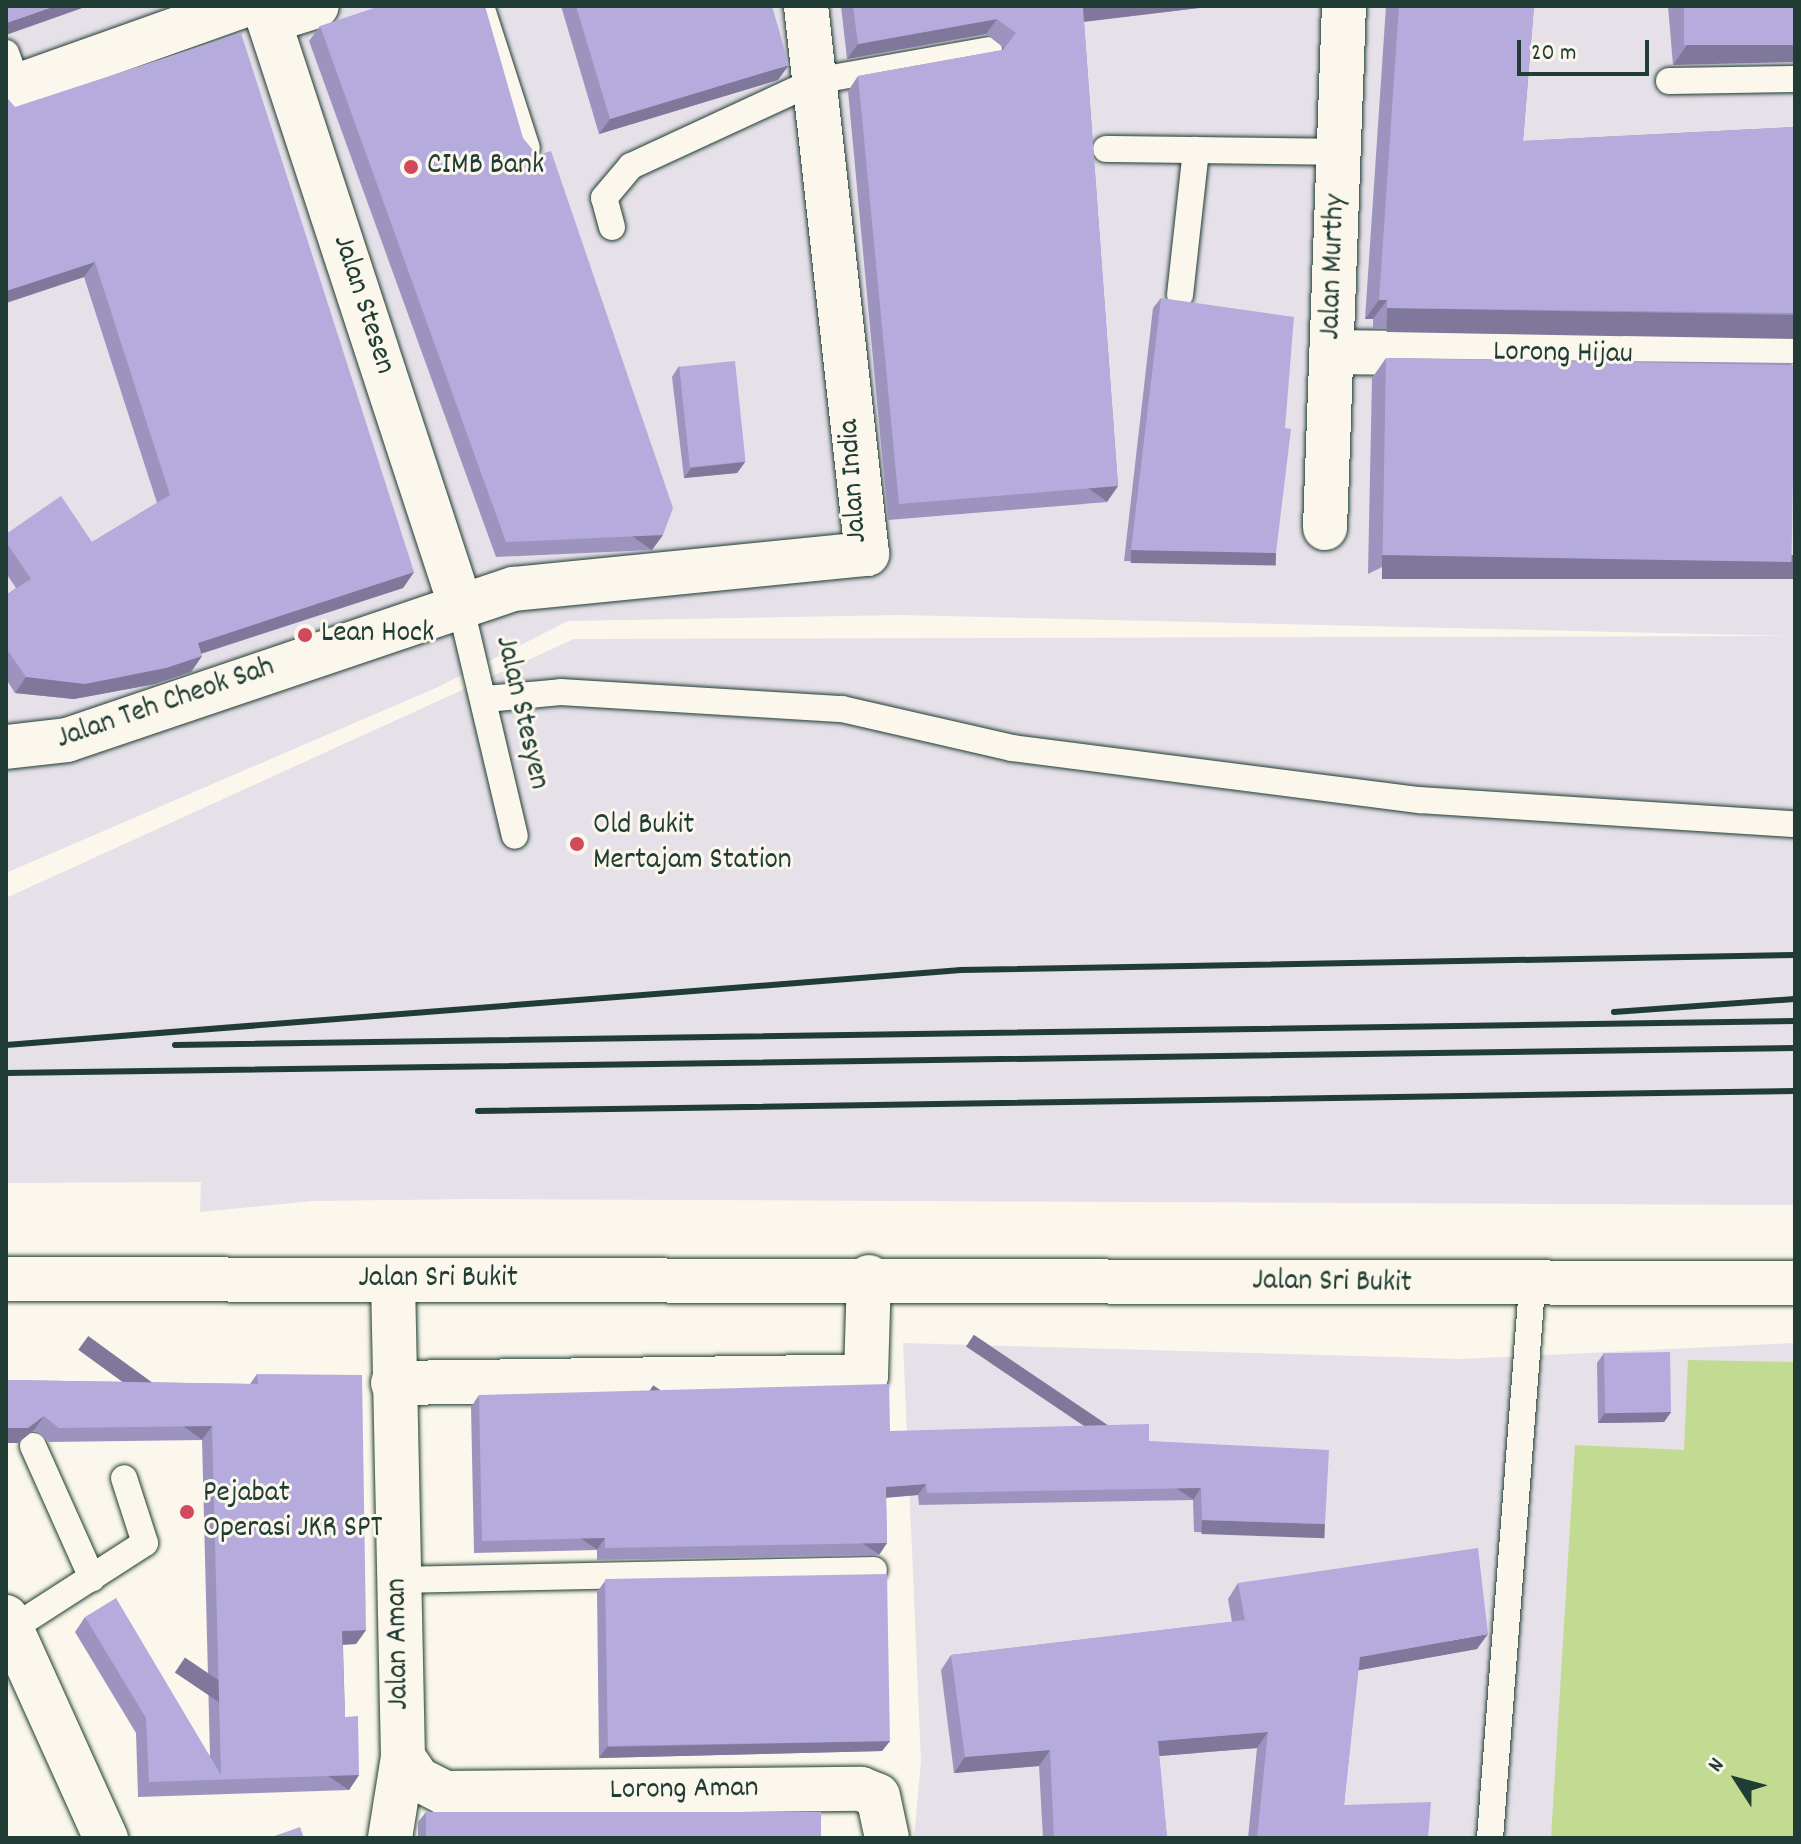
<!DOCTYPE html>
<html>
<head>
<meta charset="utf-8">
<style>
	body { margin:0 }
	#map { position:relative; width:1801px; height:1844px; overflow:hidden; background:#fbf7ec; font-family:Dekko,sans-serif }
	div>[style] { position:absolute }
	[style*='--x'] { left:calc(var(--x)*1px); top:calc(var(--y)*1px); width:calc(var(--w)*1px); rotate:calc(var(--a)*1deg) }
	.built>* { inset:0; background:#e6e0e8 }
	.green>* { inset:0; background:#c2da91 }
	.roads { filter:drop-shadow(0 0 2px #1f3d34) drop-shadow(0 0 2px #1f3d34) }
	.lane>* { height:26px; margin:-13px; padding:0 13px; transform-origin:13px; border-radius:13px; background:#fbf7ec }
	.street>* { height:44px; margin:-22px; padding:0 22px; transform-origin:22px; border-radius:22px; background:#fbf7ec }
	.secondary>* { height:44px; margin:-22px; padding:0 22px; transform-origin:22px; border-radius:22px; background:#fbf7ec }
	.rail>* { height:6px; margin:-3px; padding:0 3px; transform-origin:3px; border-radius:3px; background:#1f3d34 }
	.wall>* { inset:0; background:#9c94be }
	.shaded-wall>* { inset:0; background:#7f789b; transform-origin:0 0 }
	.building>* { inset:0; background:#b5acdd; transform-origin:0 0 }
	.dots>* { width:22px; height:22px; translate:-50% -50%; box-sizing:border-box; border:4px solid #fbf7ec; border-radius:50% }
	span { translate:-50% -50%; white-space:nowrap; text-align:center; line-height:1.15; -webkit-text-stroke:6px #fbf7ec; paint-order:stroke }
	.poi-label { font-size:30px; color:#1f3d34 }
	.left { translate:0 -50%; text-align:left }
	.street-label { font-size:30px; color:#1f3d34 }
	.frame { position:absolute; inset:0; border:8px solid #1f3d34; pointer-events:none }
	.north { position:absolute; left:1697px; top:1740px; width:80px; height:80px; -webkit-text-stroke:6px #fbf7ec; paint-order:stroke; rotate:306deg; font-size:22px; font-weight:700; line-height:32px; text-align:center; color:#1f3d34 }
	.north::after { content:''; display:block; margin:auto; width:28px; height:36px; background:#1f3d34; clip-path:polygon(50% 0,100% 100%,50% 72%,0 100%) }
	.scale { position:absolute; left:1517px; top:40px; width:132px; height:36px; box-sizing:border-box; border:4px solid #1f3d34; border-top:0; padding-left:10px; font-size:24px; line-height:28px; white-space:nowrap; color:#1f3d34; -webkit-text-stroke:6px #fbf7ec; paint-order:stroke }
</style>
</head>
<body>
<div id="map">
	<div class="built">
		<i style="clip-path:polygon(6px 6px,1795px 6px,1795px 1205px,474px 1199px,312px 1201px,200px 1212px,201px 1182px,6px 1183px,6px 898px,574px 639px,1794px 636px,901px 615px,568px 621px,438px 687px,6px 873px)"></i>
		<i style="clip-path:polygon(903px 1343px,1461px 1359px,1795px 1343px,1795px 1838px,914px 1838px,921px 1760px)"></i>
	</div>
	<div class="green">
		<i style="clip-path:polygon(1688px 1360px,1795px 1362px,1795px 1838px,1551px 1838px,1575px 1445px,1684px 1450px)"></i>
	</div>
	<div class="roads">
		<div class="lane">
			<i style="--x:481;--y:6;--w:149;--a:72.1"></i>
			<i style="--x:6;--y:53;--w:35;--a:70"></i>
			<i style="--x:1669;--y:81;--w:126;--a:-0.9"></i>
			<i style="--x:1106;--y:149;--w:233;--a:0.7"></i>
			<i style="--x:612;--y:227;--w:30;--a:-105"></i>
			<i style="--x:604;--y:198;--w:42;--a:-49.8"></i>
			<i style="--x:631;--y:166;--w:203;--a:-24.8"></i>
			<i style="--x:815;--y:81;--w:177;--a:-10.1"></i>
			<i style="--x:1180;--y:295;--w:146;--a:-83.7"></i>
			<i style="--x:460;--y:604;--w:238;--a:76.7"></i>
			<i style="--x:486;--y:699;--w:75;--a:-5.3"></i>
			<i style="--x:561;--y:692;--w:282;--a:3.5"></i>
			<i style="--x:842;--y:709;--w:174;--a:12.9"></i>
			<i style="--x:1012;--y:748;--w:411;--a:7.3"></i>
			<i style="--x:1420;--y:800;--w:376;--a:3.7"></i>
			<i style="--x:33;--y:1446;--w:145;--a:65.9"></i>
			<i style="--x:398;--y:1580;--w:476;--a:-1.2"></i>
			<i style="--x:13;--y:1628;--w:157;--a:-32.8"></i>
			<i style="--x:145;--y:1543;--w:68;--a:-107.9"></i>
			<i style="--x:1490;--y:1838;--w:553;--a:-85.64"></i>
		</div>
		<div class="street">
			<i style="--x:264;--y:6;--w:629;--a:71.85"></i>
			<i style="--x:269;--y:21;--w:50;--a:-17.4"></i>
			<i style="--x:6;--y:90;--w:251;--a:-19.6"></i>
			<i style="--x:1331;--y:352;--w:464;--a:0.7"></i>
			<i style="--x:1325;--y:528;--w:522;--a:-87.92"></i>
			<i style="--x:6;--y:747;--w:61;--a:-6.5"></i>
			<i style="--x:67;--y:740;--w:472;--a:-18.7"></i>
			<i style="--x:514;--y:589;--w:355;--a:-5.7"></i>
			<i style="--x:867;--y:554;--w:551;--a:-96.35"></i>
			<i style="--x:393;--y:1281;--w:476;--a:88.8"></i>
			<i style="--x:403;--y:1757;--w:27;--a:56"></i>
			<i style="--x:418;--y:1779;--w:30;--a:27"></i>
			<i style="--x:445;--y:1793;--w:416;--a:-0.6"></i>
			<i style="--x:861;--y:1789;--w:18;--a:22"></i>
			<i style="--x:878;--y:1796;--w:43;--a:77.9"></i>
			<i style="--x:393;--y:1383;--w:473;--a:-0.8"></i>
			<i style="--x:866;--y:1376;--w:99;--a:-88.3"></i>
			<i style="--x:6;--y:1617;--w:243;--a:65.7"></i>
			<i style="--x:390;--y:1838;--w:82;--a:-80.9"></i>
		</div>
		<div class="secondary">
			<i style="--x:6;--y:1279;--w:1789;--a:0.13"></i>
		</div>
	</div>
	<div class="rail">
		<i style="--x:1614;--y:1012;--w:181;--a:-4.1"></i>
		<i style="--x:6;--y:1045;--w:958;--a:-4.49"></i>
		<i style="--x:961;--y:970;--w:834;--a:-1.03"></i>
		<i style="--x:175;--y:1045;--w:1620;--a:-0.85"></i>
		<i style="--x:6;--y:1073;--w:1789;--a:-0.8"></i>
		<i style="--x:478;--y:1111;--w:1317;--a:-0.87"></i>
	</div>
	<div class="wall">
		<i style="clip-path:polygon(561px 6px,772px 6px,778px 80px,599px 134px)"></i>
		<i style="clip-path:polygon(841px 6px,1216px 6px,1084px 22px,1118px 486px,1107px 502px,888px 520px,848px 91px,858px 76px,1003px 50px,1004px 48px,986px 34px,847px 59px)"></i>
		<i style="clip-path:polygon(1386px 6px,1534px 6px,1523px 141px,1795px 127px,1795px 333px,1373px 328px,1373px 319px,1365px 319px)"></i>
		<i style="clip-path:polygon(1668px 6px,1795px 6px,1673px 65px)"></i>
		<i style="clip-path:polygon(320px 26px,523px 138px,652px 550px,496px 557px,309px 41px)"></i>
		<i style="clip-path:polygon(6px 97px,414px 572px,403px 588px,201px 654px,202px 656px,191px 672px,155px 684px,74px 699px,15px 693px,6px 679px,6px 595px,16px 588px,6px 573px,6px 534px,92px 542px,157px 503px,84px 277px,6px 303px)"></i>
		<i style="clip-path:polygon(1161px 298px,1269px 564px,1124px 561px,1153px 308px)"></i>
		<i style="clip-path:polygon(1386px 358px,1795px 363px,1368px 574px,1372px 378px)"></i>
		<i style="clip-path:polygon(679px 366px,745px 462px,737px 473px,684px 478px,672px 377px)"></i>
		<i style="clip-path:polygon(1604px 1353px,1671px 1412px,1664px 1422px,1598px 1423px,1597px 1363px)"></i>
		<i style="clip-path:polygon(257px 1374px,366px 1630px,356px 1644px,343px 1645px,345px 1717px,359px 1775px,349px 1790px,138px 1797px,136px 1733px,75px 1632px,85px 1617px,210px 1756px,202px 1440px,49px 1442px,34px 1430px,18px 1443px,6px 1443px,6px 1380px,250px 1384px)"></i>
		<i style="clip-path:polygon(479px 1395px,890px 1431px,1149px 1441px,1325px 1524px,1317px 1536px,1194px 1532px,1193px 1500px,919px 1505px,918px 1495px,886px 1498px,887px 1543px,879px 1555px,597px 1560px,597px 1550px,474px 1553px,471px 1407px)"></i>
		<i style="clip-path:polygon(605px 1581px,890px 1741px,882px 1751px,599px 1758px,597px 1592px)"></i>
		<i style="clip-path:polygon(1238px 1583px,1477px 1649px,1358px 1670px,1344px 1805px,1428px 1838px,1248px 1838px,1257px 1748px,1159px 1756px,1167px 1838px,1043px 1838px,1039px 1766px,954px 1773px,941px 1670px,951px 1655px,1232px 1622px,1228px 1599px)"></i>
		<i style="clip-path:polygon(426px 1812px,818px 1838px,418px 1838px,418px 1822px)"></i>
	</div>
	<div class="shaded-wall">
		<i style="clip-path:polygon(55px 6px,88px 6px,6px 35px,6px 23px)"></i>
		<i style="clip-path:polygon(1096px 6px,1216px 6px,1072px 23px,1083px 8px)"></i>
		<i style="clip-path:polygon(997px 19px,986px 34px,847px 59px,858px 44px)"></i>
		<i style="clip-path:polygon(1795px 43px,1795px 62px,1673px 65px,1687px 45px)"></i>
		<i style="clip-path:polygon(789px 65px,778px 80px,599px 134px,610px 119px)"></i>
		<i style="clip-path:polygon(95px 262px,84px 277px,6px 303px,6px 291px)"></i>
		<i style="clip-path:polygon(1379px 300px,1387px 300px,1373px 319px,1365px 319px)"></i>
		<i style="left:1387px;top:308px;width:408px;height:24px;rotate:1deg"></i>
		<i style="clip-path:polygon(745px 462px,737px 473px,684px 478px,691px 468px)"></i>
		<i style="left:1118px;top:486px;width:19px;height:220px;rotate:125deg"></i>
		<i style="left:663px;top:535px;width:19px;height:157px;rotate:126deg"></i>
		<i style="left:1131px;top:550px;width:145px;height:13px;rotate:1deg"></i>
		<i style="left:1382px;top:555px;width:413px;height:24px"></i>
		<i style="clip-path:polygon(414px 572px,403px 588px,187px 658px,198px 643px)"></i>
		<i style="clip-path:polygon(202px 656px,191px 672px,155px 684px,74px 699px,15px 693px,26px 677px)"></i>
		<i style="clip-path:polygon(1671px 1412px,1664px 1422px,1598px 1423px,1605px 1413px)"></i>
		<i style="clip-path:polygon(44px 1416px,34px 1430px,18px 1443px,6px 1443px,6px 1428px)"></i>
		<i style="left:212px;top:1426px;width:17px;height:153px;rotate:126deg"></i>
		<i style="clip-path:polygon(926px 1484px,918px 1495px,878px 1498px,886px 1487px)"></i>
		<i style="left:1201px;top:1488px;width:14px;height:274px;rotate:124deg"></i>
		<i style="left:1202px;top:1520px;width:123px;height:14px;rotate:2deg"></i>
		<i style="left:605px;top:1538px;width:14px;height:123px;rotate:124deg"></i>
		<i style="left:887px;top:1543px;width:14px;height:282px;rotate:124deg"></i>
		<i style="clip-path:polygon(366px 1630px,356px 1644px,332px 1645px,342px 1631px)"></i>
		<i style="clip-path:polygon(1488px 1634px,1477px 1649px,1349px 1672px,1360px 1657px)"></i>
		<i style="clip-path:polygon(1268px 1732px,1257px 1748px,1147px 1757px,1158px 1741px)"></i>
		<i style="clip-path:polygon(890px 1741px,882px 1751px,599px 1758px,607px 1747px)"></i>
		<i style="clip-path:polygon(1050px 1750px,1039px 1766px,954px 1773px,965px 1757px)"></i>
		<i style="left:359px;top:1775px;width:18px;height:210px;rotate:124deg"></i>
	</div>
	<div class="building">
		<i style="clip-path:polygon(6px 6px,55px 6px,6px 23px)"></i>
		<i style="clip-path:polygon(380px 6px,485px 6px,523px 138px,537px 155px,551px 151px,673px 508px,663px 535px,506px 542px,320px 26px)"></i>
		<i style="clip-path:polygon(576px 6px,772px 6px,789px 65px,610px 119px)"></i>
		<i style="clip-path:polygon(853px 6px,1096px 6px,1083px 8px,1118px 486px,899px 504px,858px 76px,1003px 50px,1016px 33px,997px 19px,858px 44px)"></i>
		<i style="clip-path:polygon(1399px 6px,1534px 6px,1523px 141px,1795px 127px,1795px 313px,1387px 308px,1387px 300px,1379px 300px)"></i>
		<i style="left:1684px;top:6px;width:111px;height:39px"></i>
		<i style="clip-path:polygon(241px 33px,414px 572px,198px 643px,202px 656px,166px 668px,85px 684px,26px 677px,6px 648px,6px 595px,31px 579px,6px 542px,6px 534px,61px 496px,92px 542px,170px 495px,95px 262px,6px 291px,6px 97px,15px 107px)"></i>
		<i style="clip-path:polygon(1161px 298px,1294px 317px,1285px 428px,1291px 429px,1276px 553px,1131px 550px)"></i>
		<i style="left:1386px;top:358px;width:409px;height:197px;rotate:1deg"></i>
		<i style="left:735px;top:361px;width:101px;height:56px;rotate:84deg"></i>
		<i style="left:1670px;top:1352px;width:60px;height:66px;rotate:89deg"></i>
		<i style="clip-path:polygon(257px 1374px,362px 1375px,366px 1630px,342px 1631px,345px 1717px,358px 1716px,359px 1775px,149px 1782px,146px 1718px,85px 1617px,116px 1598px,221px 1775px,212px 1426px,59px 1428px,44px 1416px,28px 1428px,6px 1428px,6px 1380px,258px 1384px)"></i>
		<i style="clip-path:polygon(889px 1384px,890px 1431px,1149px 1424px,1149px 1441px,1329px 1450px,1325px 1524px,1202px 1520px,1201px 1488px,927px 1493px,926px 1484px,886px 1487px,887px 1543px,605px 1548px,605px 1538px,482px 1541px,479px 1395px)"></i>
		<i style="clip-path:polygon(1478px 1548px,1488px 1634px,1360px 1657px,1344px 1805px,1431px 1802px,1428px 1838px,1257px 1838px,1268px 1732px,1158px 1741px,1167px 1838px,1054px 1838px,1050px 1750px,965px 1757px,951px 1655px,1245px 1620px,1238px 1583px)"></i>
		<i style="left:887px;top:1574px;width:167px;height:282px;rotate:89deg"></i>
		<i style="left:426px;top:1812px;width:395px;height:26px"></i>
		<i style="clip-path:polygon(300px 1827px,304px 1838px,269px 1838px)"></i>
	</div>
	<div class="dots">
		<i style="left:411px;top:167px;background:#d1495b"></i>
		<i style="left:305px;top:635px;background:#d1495b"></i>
		<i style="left:577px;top:844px;background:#d1495b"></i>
		<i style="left:187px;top:1512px;background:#d1495b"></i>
	</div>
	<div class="poi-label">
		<span class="left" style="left:427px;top:167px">CIMB Bank</span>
		<span class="left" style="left:321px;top:635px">Lean Hock</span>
		<span class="left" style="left:593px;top:844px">Old Bukit<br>Mertajam Station</span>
		<span class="left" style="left:203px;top:1512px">Pejabat<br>Operasi JKR SPT</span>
	</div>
	<div class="street-label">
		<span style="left:1335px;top:267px;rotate:-88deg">Jalan Murthy</span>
		<span style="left:362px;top:305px;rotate:72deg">Jalan Stesen</span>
		<span style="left:1563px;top:355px;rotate:1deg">Lorong Hijau</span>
		<span style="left:855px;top:481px;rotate:-94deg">Jalan India</span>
		<span style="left:166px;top:705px;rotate:-19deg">Jalan Teh Cheok Sah</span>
		<span style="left:520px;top:713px;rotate:77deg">Jalan Stesyen</span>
		<span style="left:438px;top:1280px">Jalan Sri Bukit</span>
		<span style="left:1332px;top:1284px;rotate:1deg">Jalan Sri Bukit</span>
		<span style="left:400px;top:1644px;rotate:-91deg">Jalan Aman</span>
		<span style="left:684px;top:1791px;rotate:-1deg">Lorong Aman</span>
	</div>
	<div class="frame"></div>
	<div class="north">N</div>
	<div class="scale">20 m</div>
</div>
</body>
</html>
